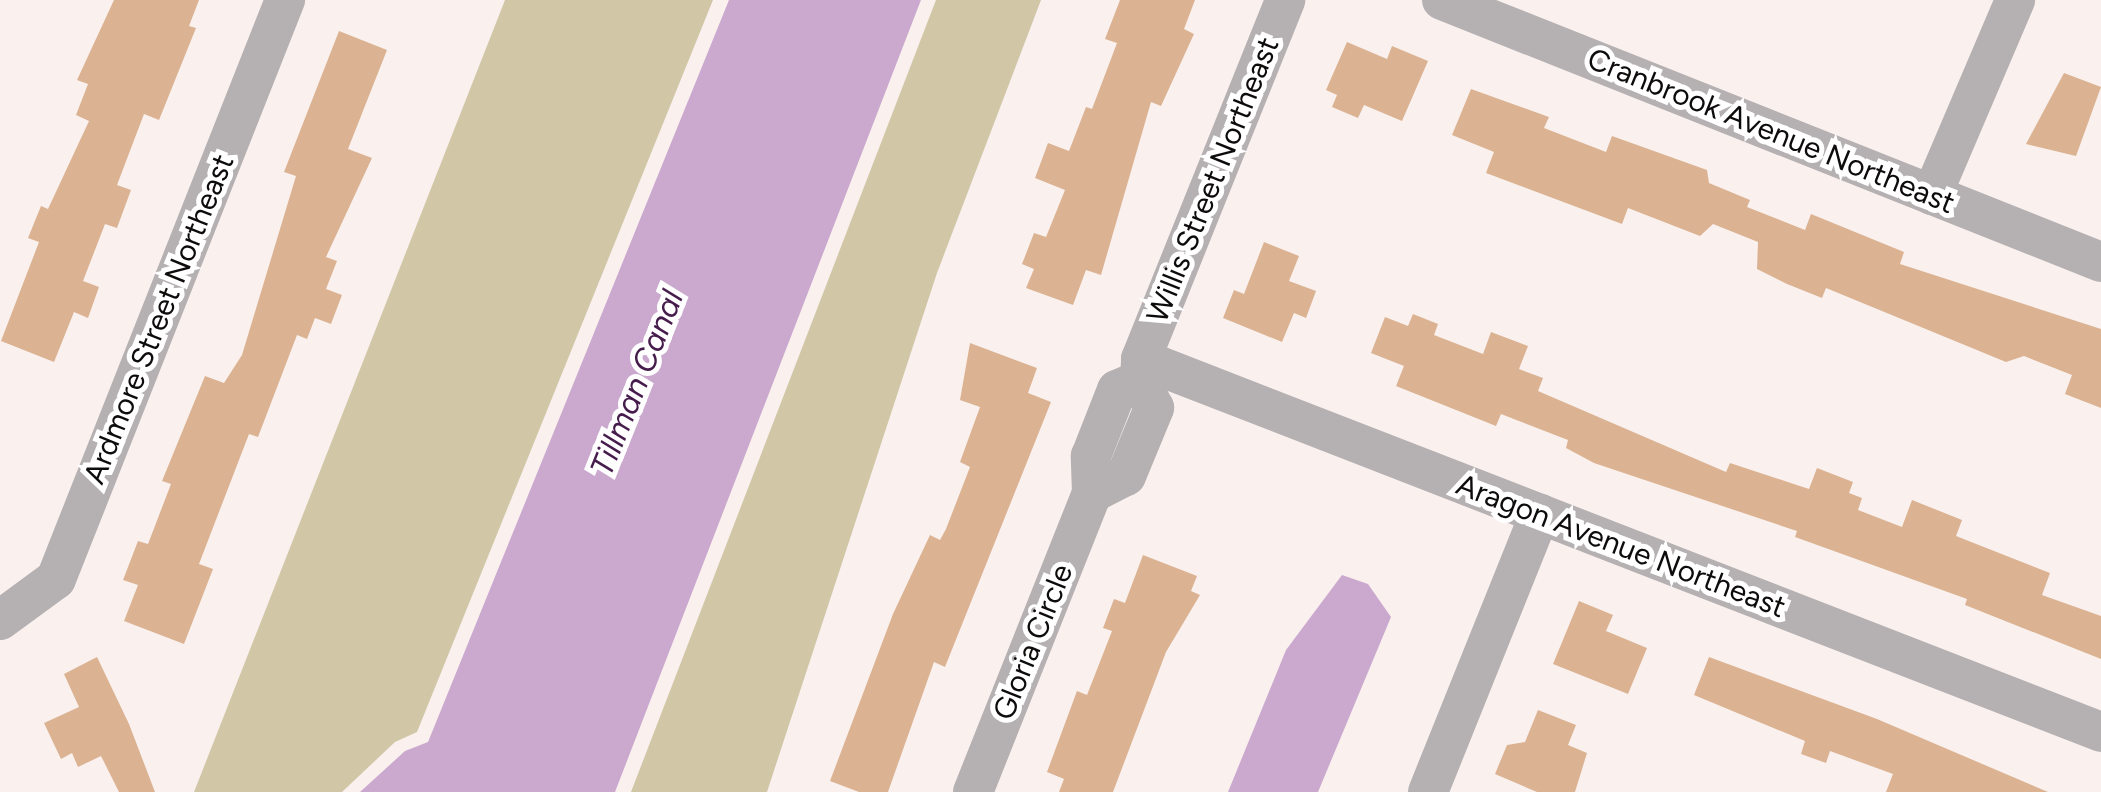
<!DOCTYPE html>
<html>
<head>
<meta charset="utf-8">
<style>
	body { margin:0 }
	#map { position:relative; width:2101px; height:792px; overflow:hidden; background:#faf0ee; font-family:Figtree,sans-serif }
	div>[style] { position:absolute }
	[style*='--x'] { left:calc(var(--x)*1px); top:calc(var(--y)*1px); width:calc(var(--w)*1px); rotate:calc(var(--a)*1deg) }
	.green>* { inset:0; background:#d1c7a7 }
	.water>* { inset:0; background:#cba9cf }
	.building>* { inset:0; background:#dbb392 }
	.minor>* { height:40px; margin:-20px; padding:0 20px; transform-origin:20px; border-radius:20px; background:#b5b0b2 }
	span { translate:-50% -50%; white-space:nowrap; text-align:center; line-height:1.15; -webkit-text-stroke:10px #fff; paint-order:stroke }
	.street-label { font-size:30px; color:#0e0b0b }
	.water-label { font-size:32px; color:#451c4b; font-style:italic }
</style>
</head>
<body>
<div id="map">
	<div class="green">
		<i style="clip-path:polygon(505px 0,713px 0,417px 732px,395px 742px,342px 792px,194px 792px)"></i>
		<i style="clip-path:polygon(936px 0,1041px 0,937px 273px,767px 792px,631px 792px)"></i>
	</div>
	<div class="water">
		<i style="clip-path:polygon(729px 0,921px 0,615px 792px,360px 792px,405px 751px,428px 742px)"></i>
		<i style="clip-path:polygon(1342px 575px,1368px 584px,1391px 617px,1318px 792px,1228px 792px,1286px 650px)"></i>
	</div>
	<div class="building">
		<i style="clip-path:polygon(114px 0,199px 0,189px 26px,196px 28px,159px 120px,144px 114px,117px 185px,131px 190px,117px 228px,105px 224px,83px 281px,99px 287px,88px 318px,74px 312px,54px 362px,1px 341px,39px 242px,28px 238px,41px 206px,48px 209px,89px 121px,76px 115px,88px 84px,77px 80px)"></i>
		<i style="clip-path:polygon(1120px 0,1195px 0,1184px 29px,1194px 34px,1161px 106px,1151px 102px,1101px 275px,1086px 270px,1073px 305px,1026px 288px,1034px 269px,1022px 264px,1034px 233px,1046px 237px,1065px 190px,1035px 178px,1048px 143px,1069px 151px,1086px 107px,1092px 109px,1117px 43px,1105px 39px)"></i>
		<i style="clip-path:polygon(339px 31px,387px 50px,348px 149px,372px 158px,326px 257px,337px 261px,326px 289px,342px 295px,331px 324px,315px 318px,307px 339px,297px 335px,258px 437px,249px 434px,199px 564px,213px 569px,184px 644px,124px 621px,138px 585px,123px 580px,138px 541px,148px 544px,171px 484px,162px 481px,205px 376px,224px 383px,242px 355px,296px 176px,284px 172px)"></i>
		<i style="clip-path:polygon(1347px 42px,1387px 59px,1392px 46px,1428px 61px,1402px 121px,1364px 105px,1358px 118px,1332px 107px,1337px 95px,1326px 90px)"></i>
		<i style="clip-path:polygon(2064px 73px,2101px 87px,2076px 156px,2026px 144px)"></i>
		<i style="clip-path:polygon(1471px 89px,1549px 117px,1544px 128px,1606px 152px,1612px 136px,1707px 170px,1709px 183px,1750px 200px,1747px 207px,1805px 230px,1811px 214px,1904px 252px,1900px 264px,2101px 329px,2101px 408px,2065px 394px,2072px 375px,2024px 356px,2006px 362px,1826px 288px,1822px 298px,1787px 284px,1757px 269px,1758px 242px,1713px 224px,1700px 236px,1628px 208px,1622px 224px,1486px 173px,1494px 152px,1452px 135px)"></i>
		<i style="clip-path:polygon(1264px 242px,1299px 256px,1289px 281px,1316px 291px,1306px 318px,1294px 313px,1282px 342px,1223px 318px,1234px 290px,1244px 294px)"></i>
		<i style="clip-path:polygon(1413px 314px,1438px 324px,1434px 335px,1483px 354px,1491px 332px,1528px 346px,1519px 369px,1543px 378px,1538px 391px,1726px 472px,1730px 463px,1809px 489px,1817px 468px,1853px 482px,1849px 493px,1862px 498px,1858px 510px,1902px 527px,1912px 500px,1962px 520px,1956px 536px,2050px 573px,2042px 595px,2101px 616px,2101px 659px,1965px 605px,1967px 599px,1795px 537px,1797px 531px,1594px 463px,1566px 448px,1568px 440px,1501px 414px,1496px 426px,1396px 386px,1404px 366px,1371px 353px,1385px 317px,1408px 326px)"></i>
		<i style="clip-path:polygon(970px 343px,1037px 368px,1028px 393px,1051px 402px,945px 667px,934px 662px,888px 792px,859px 792px,830px 781px,893px 614px,930px 535px,940px 540px,946px 529px,970px 467px,960px 462px,980px 407px,960px 400px)"></i>
		<i style="clip-path:polygon(1143px 555px,1197px 576px,1191px 591px,1200px 595px,1166px 652px,1113px 792px,1059px 792px,1064px 779px,1047px 772px,1077px 691px,1087px 695px,1112px 631px,1103px 628px,1114px 599px,1125px 603px)"></i>
		<i style="clip-path:polygon(1579px 601px,1613px 615px,1606px 631px,1647px 648px,1628px 694px,1553px 664px)"></i>
		<i style="clip-path:polygon(97px 657px,129px 724px,155px 792px,119px 792px,101px 756px,78px 767px,72px 753px,61px 759px,44px 723px,79px 707px,64px 674px)"></i>
		<i style="clip-path:polygon(1709px 657px,1877px 719px,2048px 792px,1886px 792px,1893px 774px,1830px 751px,1826px 763px,1801px 754px,1805px 741px,1694px 695px)"></i>
		<i style="clip-path:polygon(1538px 710px,1576px 725px,1568px 745px,1587px 753px,1575px 792px,1537px 792px,1495px 774px,1507px 745px,1525px 742px)"></i>
	</div>
	<div class="minor">
		<i style="--x:1442;--y:0;--w:709;--a:21.68"></i>
		<i style="--x:1932;--y:195;--w:212;--a:-66.9"></i>
		<i style="--x:1141;--y:359;--w:1030;--a:21.23"></i>
		<i style="--x:1092;--y:493;--w:38;--a:-27"></i>
		<i style="--x:1126;--y:476;--w:74;--a:-67.6"></i>
		<i style="--x:1154;--y:408;--w:31;--a:-117"></i>
		<i style="--x:1140;--y:380;--w:21;--a:-87"></i>
		<i style="--x:1141;--y:359;--w:387;--a:-68.1"></i>
		<i style="--x:0;--y:620;--w:69;--a:-36.2"></i>
		<i style="--x:56;--y:579;--w:623;--a:-68.42"></i>
		<i style="--x:973;--y:792;--w:322;--a:-68.3"></i>
		<i style="--x:1092;--y:493;--w:37;--a:-92"></i>
		<i style="--x:1091;--y:456;--w:71;--a:-68.5"></i>
		<i style="--x:1117;--y:390;--w:25;--a:-23"></i>
		<i style="--x:1428;--y:792;--w:300;--a:-68.1"></i>
	</div>
	<div class="street-label">
		<span style="left:1771px;top:131px;rotate:22deg">Cranbrook Avenue Northeast</span>
		<span style="left:1213px;top:180px;rotate:-68deg">Willis Street Northeast</span>
		<span style="left:159px;top:319px;rotate:-68deg">Ardmore Street Northeast</span>
		<span style="left:1621px;top:546px;rotate:21deg">Aragon Avenue Northeast</span>
		<span style="left:1033px;top:642px;rotate:-68deg">Gloria Circle</span>
	</div>
	<div class="water-label">
		<span style="left:637px;top:383px;rotate:-68deg">Tillman Canal</span>
	</div>
</div>
</body>
</html>
